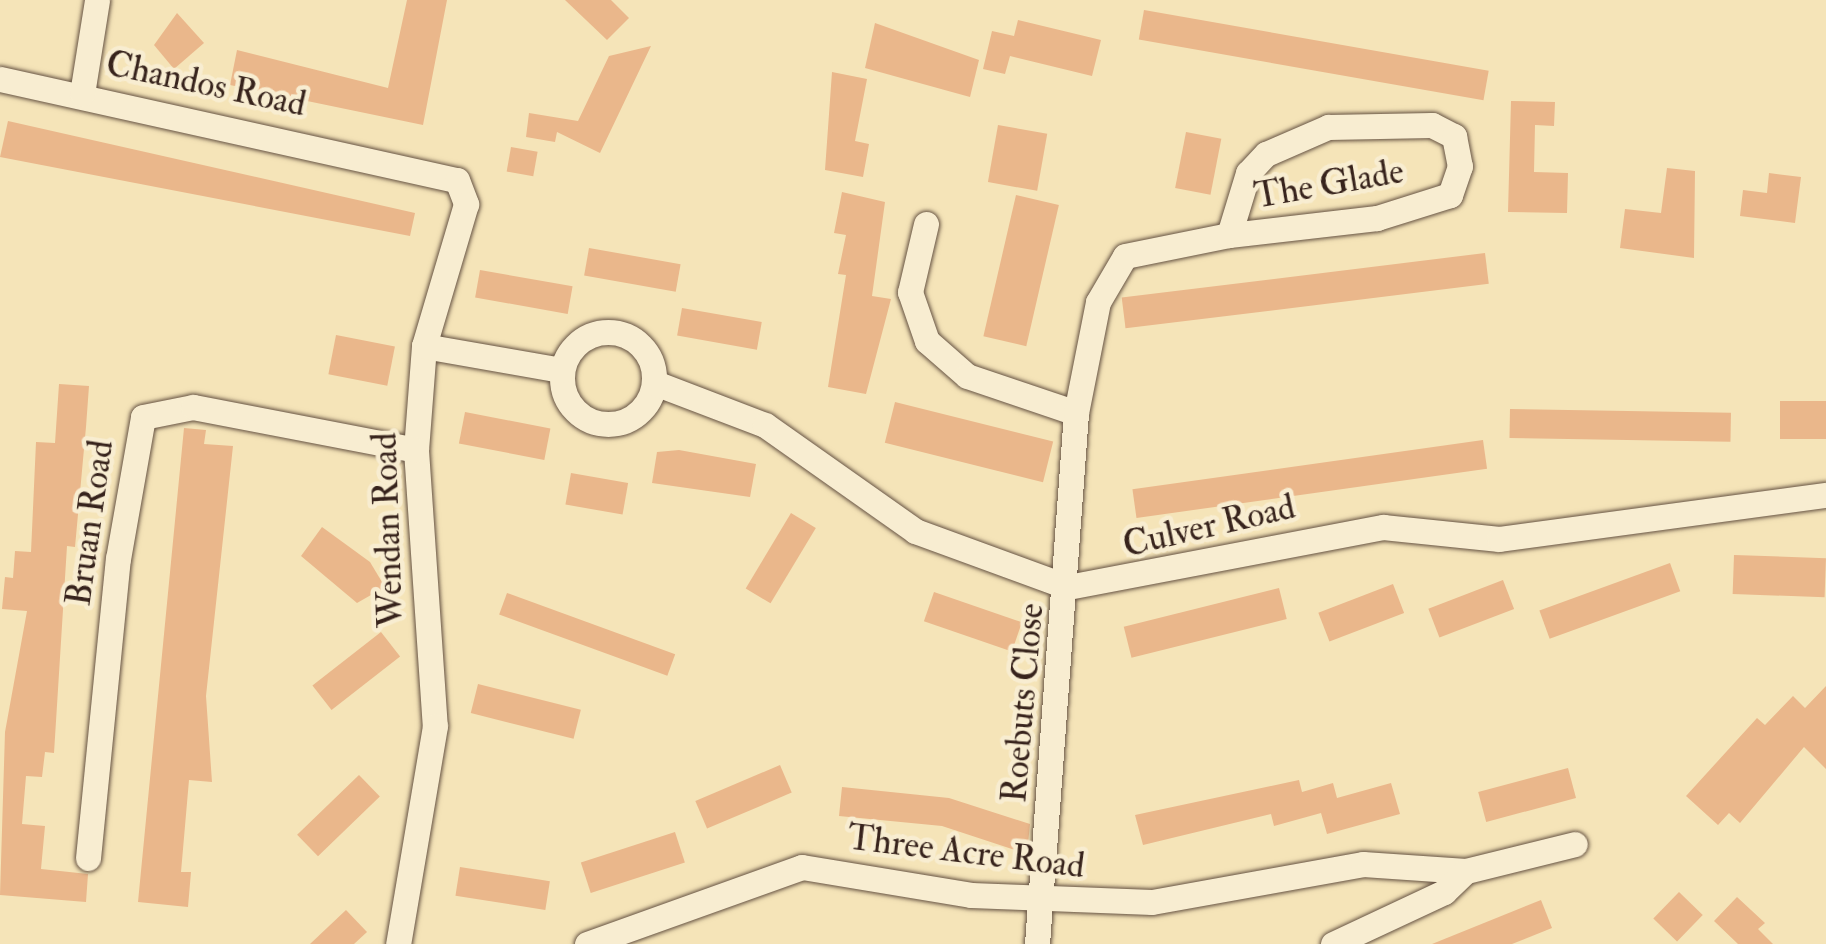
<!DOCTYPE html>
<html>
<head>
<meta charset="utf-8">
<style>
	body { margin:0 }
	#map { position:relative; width:1826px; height:944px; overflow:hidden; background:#f5e4b8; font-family:"IM FELL Double Pica",serif }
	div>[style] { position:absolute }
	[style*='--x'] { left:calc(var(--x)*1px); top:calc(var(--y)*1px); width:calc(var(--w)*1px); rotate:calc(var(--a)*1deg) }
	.building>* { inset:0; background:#eab78b; transform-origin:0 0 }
	.roads { filter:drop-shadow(0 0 2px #665343) drop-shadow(0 0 2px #665343) }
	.street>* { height:25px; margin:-12.5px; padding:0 12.5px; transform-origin:12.5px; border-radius:12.5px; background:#f8edd1 }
	.street>.ring { margin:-12.5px; padding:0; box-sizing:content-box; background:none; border:25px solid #f8edd1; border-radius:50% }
	span { translate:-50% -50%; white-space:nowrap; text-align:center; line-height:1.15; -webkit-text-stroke:9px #f8edd1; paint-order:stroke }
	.street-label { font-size:35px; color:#37231c }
</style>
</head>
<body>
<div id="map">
	<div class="building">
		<i style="clip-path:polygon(407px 0,447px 0,423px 125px,230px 85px,237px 50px,388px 88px)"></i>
		<i style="clip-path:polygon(565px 0,611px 0,629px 18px,607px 40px)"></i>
		<i style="left:1144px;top:10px;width:350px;height:30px;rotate:10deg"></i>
		<i style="clip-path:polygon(177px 13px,204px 43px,174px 69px,154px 45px)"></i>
		<i style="clip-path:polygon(1018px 20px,1101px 40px,1092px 76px,1010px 56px,1005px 74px,983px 69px,992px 31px,1014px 36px)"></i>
		<i style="clip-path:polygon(875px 23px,979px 60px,970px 97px,865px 68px)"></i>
		<i style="clip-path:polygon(651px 46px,600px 153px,557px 132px,555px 142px,526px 137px,529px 113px,578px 121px,609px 56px)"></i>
		<i style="clip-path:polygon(832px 72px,867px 79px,855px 141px,869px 144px,863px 177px,825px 170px)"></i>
		<i style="clip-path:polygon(1511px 101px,1555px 102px,1554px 126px,1535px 125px,1534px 172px,1568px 173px,1567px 213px,1508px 212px)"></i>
		<i style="clip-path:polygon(8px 121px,415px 213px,410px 236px,0 157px)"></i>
		<i style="left:998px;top:125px;width:50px;height:58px;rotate:10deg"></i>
		<i style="left:1186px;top:132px;width:36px;height:57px;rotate:11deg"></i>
		<i style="left:511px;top:147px;width:27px;height:25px;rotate:10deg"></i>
		<i style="clip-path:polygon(1667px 168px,1695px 171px,1694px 258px,1620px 248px,1625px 209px,1661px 213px)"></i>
		<i style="clip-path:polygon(1769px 173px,1801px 177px,1795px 223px,1740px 216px,1743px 190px,1767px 193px)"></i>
		<i style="clip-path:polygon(842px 192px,885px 202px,872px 296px,891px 299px,866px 394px,828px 387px,846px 275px,838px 274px,846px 235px,834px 233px)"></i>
		<i style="left:1016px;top:195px;width:44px;height:145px;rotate:13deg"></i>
		<i style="left:589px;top:248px;width:93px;height:28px;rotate:10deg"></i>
		<i style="left:1485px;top:253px;width:31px;height:366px;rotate:83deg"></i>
		<i style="left:480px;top:270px;width:94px;height:28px;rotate:10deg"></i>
		<i style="left:682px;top:308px;width:81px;height:28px;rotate:10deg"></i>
		<i style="left:336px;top:335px;width:60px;height:40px;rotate:11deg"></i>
		<i style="clip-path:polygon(59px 384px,89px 386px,86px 427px,75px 547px,67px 546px,54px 753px,45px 752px,42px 777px,26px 776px,22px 824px,45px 826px,41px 869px,88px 874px,86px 902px,0 895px,5px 732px,27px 611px,2px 609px,5px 577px,13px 578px,15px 551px,31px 552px,36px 442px,55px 443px)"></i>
		<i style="left:1826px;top:401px;width:38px;height:46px;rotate:90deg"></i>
		<i style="left:895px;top:402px;width:163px;height:42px;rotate:14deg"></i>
		<i style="left:1510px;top:409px;width:221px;height:29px;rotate:1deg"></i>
		<i style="left:465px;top:412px;width:87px;height:32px;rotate:11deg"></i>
		<i style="clip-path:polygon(184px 428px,206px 430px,204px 444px,233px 446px,206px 696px,212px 782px,189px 780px,181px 872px,191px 872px,188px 907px,138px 902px)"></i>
		<i style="left:1483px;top:440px;width:29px;height:354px;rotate:82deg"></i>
		<i style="clip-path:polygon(679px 450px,756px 464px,750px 497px,652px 483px,657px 452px)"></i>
		<i style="left:571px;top:473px;width:58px;height:32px;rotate:10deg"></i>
		<i style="left:791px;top:513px;width:29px;height:88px;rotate:31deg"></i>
		<i style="clip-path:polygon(322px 527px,370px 562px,385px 587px,357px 603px,301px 556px)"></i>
		<i style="left:1734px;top:555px;width:92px;height:39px;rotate:2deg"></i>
		<i style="left:1670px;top:563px;width:30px;height:139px;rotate:70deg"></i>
		<i style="left:1503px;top:580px;width:31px;height:80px;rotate:69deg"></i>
		<i style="left:1393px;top:584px;width:31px;height:80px;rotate:69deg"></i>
		<i style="left:1279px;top:588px;width:32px;height:160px;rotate:76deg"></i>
		<i style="left:934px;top:592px;width:93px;height:31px;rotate:19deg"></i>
		<i style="left:507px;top:593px;width:179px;height:23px;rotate:20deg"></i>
		<i style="left:381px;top:632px;width:31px;height:87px;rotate:52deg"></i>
		<i style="left:478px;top:684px;width:106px;height:30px;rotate:14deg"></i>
		<i style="clip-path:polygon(1826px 686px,1826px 769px,1804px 747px,1740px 823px,1729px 813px,1718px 825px,1686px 796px,1757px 718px,1765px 725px,1793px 696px,1805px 708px)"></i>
		<i style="left:780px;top:765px;width:30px;height:92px;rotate:67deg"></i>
		<i style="left:1568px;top:768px;width:31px;height:93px;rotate:75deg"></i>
		<i style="left:359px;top:775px;width:30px;height:86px;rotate:46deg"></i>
		<i style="clip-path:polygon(1299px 780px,1302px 792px,1333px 783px,1337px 798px,1391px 783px,1400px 814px,1327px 834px,1321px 813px,1274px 826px,1271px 814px,1143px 845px,1135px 815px)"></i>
		<i style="clip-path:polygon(842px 787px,949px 798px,1030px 824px,1027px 854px,942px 826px,839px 816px)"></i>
		<i style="left:675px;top:832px;width:32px;height:99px;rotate:72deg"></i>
		<i style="left:460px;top:867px;width:91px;height:29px;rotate:9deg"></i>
		<i style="left:1679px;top:892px;width:33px;height:37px;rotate:44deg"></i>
		<i style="clip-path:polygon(1737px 897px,1765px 923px,1758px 929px,1773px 944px,1738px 944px,1714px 921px)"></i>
		<i style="clip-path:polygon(1541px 900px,1552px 928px,1512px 944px,1432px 944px)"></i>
		<i style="clip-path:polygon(346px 910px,367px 932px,354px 944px,310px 944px)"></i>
	</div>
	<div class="roads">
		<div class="street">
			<i style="--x:0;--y:79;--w:468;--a:12.5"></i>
			<i style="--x:457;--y:180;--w:26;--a:69"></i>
			<i style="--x:466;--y:204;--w:148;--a:106.5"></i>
			<i style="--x:424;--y:346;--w:104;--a:94.4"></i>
			<i style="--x:416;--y:450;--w:277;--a:86.1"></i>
			<i style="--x:435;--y:726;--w:221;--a:99.6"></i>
			<i style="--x:82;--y:94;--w:95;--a:-80.9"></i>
			<i style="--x:926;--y:224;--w:70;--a:103.2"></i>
			<i style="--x:910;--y:292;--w:52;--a:70.9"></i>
			<i style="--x:927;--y:341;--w:53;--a:41.2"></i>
			<i style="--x:967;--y:376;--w:115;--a:18.7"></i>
			<i class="ring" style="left:562px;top:332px;width:67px;height:67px"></i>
			<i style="--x:424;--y:346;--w:140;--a:9.9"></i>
			<i style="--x:655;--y:383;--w:118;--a:20.9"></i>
			<i style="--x:765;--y:425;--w:184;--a:35.2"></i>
			<i style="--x:915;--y:531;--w:163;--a:20.1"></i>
			<i style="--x:1068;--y:587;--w:321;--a:-10.8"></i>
			<i style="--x:1383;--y:527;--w:117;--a:5.9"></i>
			<i style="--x:1499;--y:539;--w:330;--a:-7.7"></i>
			<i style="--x:88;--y:858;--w:301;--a:-84.3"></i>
			<i style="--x:118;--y:559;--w:144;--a:-80"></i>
			<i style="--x:143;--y:417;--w:51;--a:-11.3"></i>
			<i style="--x:193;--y:407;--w:227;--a:10.9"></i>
			<i style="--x:587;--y:944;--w:228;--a:-19.7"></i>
			<i style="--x:802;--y:867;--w:171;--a:9.4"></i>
			<i style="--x:971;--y:895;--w:181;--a:2.2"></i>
			<i style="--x:1152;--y:902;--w:214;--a:-10.2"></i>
			<i style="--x:1363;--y:864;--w:103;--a:3.9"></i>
			<i style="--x:1466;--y:871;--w:112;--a:-13.9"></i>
			<i style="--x:1037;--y:944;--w:532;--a:-85.8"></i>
			<i style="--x:1076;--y:413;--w:113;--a:-78.8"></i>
			<i style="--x:1098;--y:302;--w:53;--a:-59.6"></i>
			<i style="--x:1125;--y:256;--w:106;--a:-11.4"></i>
			<i style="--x:1229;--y:235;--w:65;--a:-73"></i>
			<i style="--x:1248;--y:173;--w:26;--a:-47"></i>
			<i style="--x:1266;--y:154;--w:68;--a:-23.5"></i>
			<i style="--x:1328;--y:127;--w:104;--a:-1.1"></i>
			<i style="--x:1432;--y:125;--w:25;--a:27"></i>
			<i style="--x:1454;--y:136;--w:31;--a:79"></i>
			<i style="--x:1460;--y:166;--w:31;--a:109"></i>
			<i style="--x:1450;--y:195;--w:77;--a:162.5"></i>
			<i style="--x:1377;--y:218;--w:149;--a:173.4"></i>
			<i style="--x:1333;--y:944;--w:123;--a:-25.1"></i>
			<i style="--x:1444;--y:892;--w:30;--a:-44"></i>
		</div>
	</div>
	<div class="street-label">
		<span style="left:206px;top:84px;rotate:12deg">Chandos Road</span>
		<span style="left:1329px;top:184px;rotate:-10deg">The Glade</span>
		<span style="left:90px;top:523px;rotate:-82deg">Bruan Road</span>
		<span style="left:1209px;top:526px;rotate:-13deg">Culver Road</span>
		<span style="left:388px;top:530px;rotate:-92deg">Wendan Road</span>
		<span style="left:1023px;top:703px;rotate:-85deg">Roebuts Close</span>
		<span style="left:966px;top:852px;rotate:7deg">Three Acre Road</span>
	</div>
</div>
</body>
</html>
